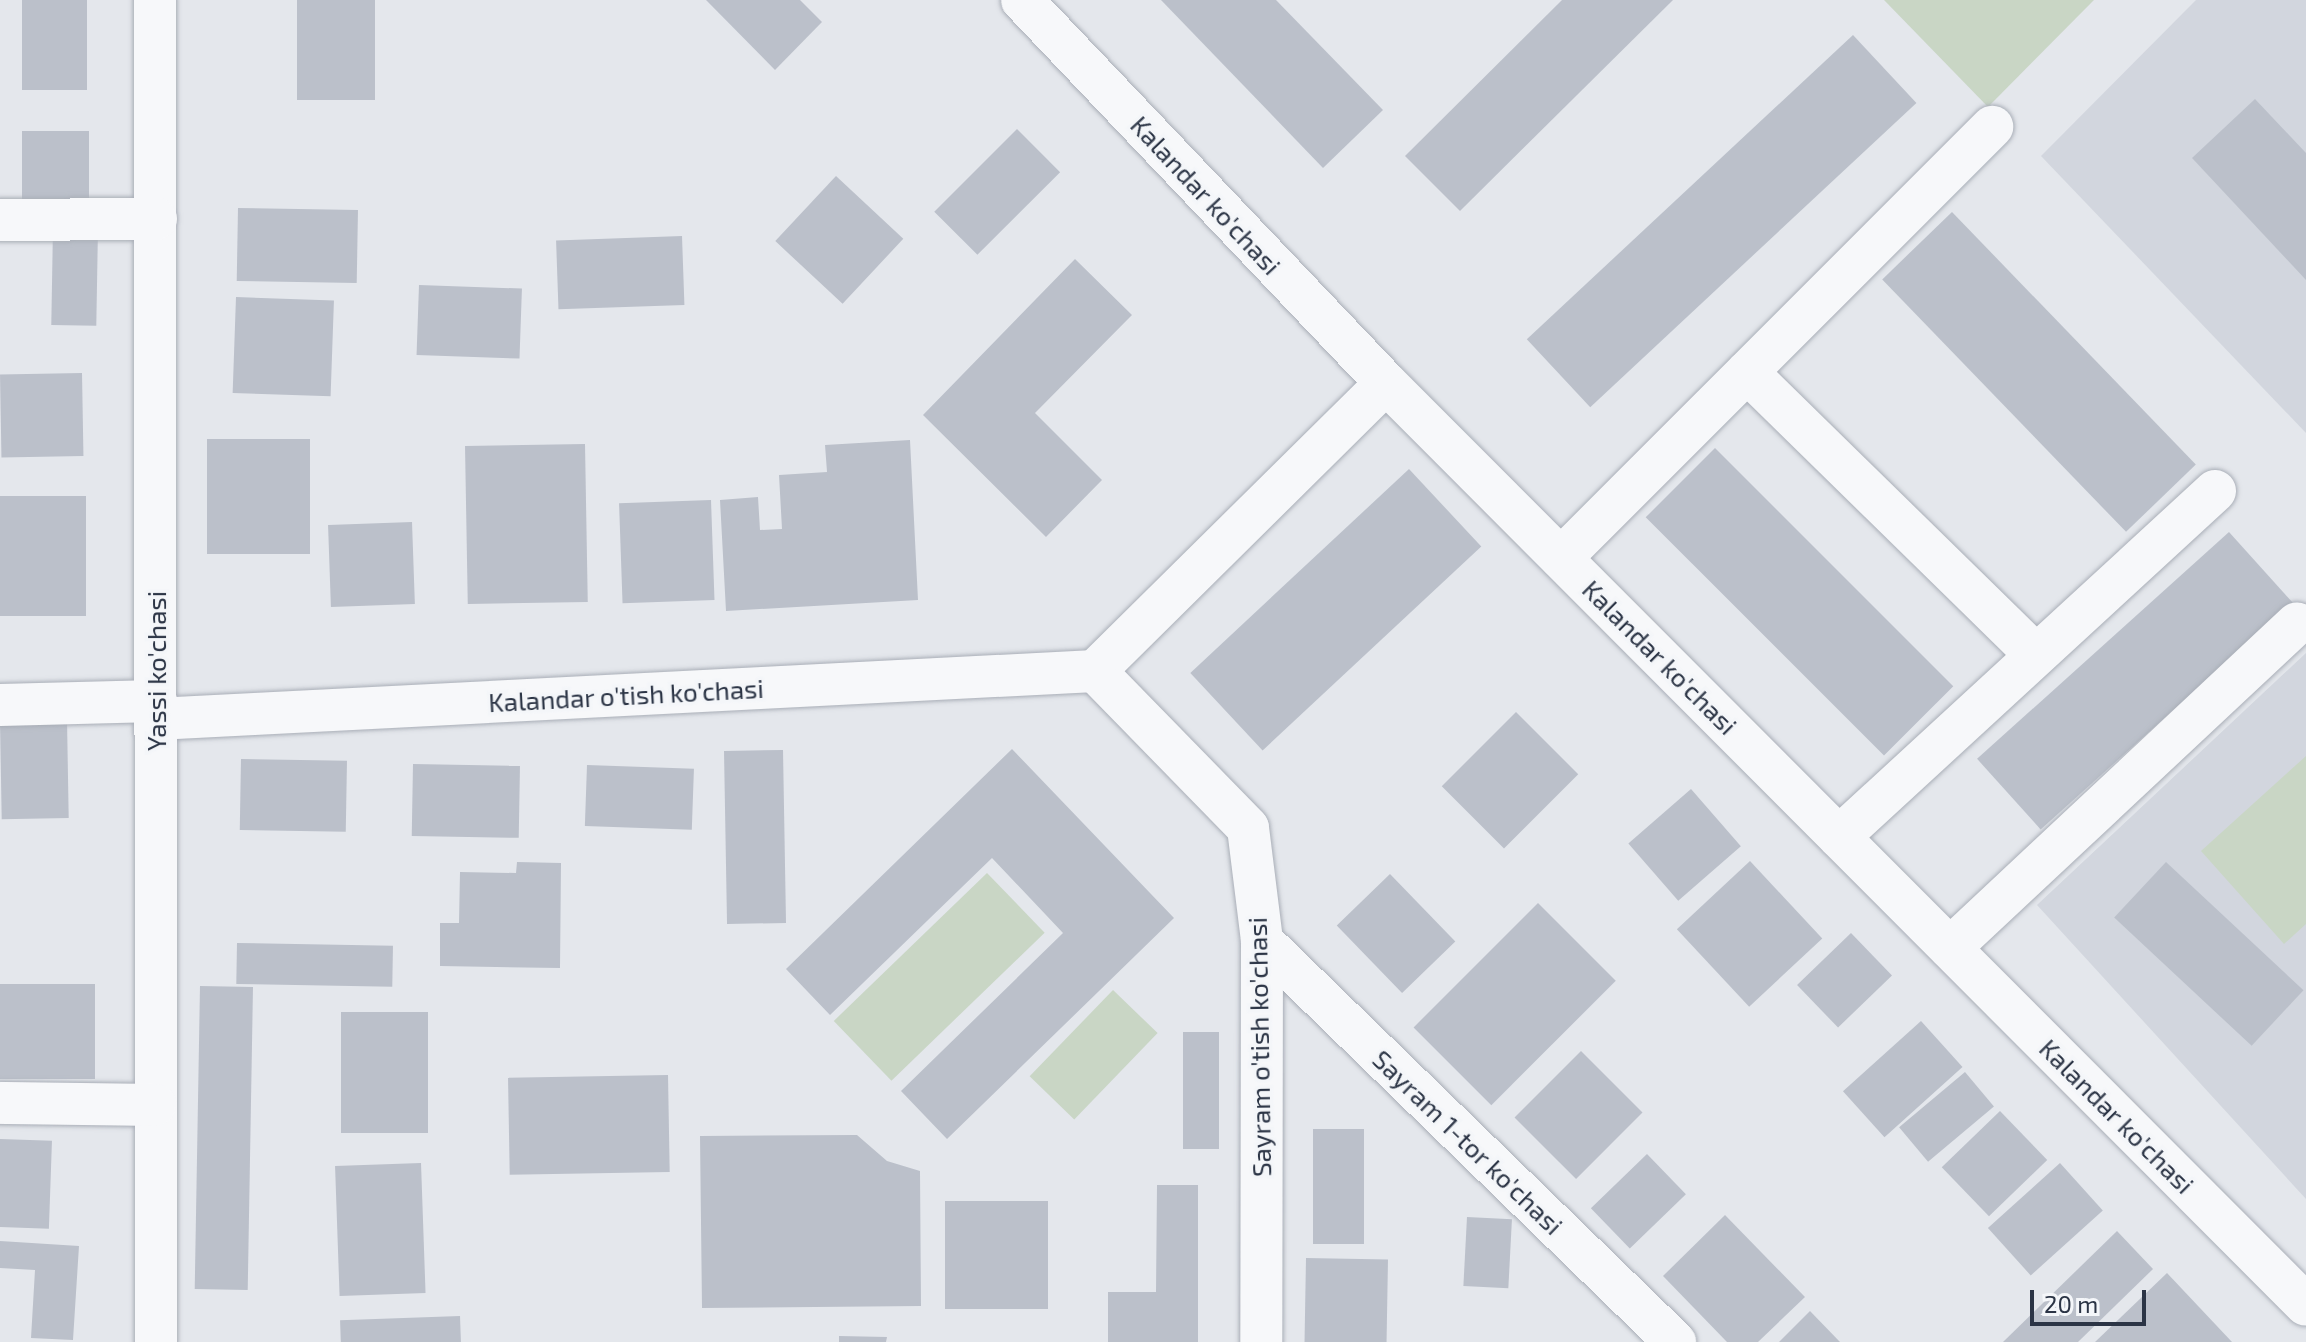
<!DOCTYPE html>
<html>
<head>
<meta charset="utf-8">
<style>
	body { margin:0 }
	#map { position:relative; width:2306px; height:1342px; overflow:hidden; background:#e4e7ec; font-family:"Exo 2",sans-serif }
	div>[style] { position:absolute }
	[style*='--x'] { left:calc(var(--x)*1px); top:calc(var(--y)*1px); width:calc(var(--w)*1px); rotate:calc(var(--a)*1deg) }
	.built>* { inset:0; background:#d2d6de }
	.green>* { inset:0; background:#c9d6c5; transform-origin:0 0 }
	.building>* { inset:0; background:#bbc0ca; transform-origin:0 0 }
	.roads { filter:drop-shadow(0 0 2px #a9aeb7) drop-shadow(0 0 2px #a9aeb7) }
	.minor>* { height:42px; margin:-21px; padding:0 21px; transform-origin:21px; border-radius:21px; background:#f7f8fa }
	span { translate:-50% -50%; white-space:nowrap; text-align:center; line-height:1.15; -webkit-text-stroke:7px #f4f6f9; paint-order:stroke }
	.street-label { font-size:26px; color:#2b3445 }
	.scale { position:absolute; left:2030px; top:1290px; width:116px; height:36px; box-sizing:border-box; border:4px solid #2b3445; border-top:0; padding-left:10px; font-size:24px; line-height:28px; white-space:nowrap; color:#2b3445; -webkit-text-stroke:6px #f4f6f9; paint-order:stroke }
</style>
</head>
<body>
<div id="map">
	<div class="built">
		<i style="clip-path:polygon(2196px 0,2306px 0,2306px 433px,2041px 156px)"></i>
		<i style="clip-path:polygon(2306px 653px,2306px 1199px,2037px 905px)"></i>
	</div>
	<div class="green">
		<i style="clip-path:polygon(1884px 0,2094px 0,1988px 107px)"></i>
		<i style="clip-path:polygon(2306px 756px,2306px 924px,2284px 944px,2201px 851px)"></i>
		<i style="left:987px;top:873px;width:83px;height:213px;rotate:46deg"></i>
		<i style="left:1113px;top:990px;width:62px;height:120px;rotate:44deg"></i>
	</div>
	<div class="building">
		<i style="left:22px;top:0;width:65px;height:90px"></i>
		<i style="left:297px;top:0;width:78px;height:100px"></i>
		<i style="clip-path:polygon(706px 0,800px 0,822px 22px,775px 70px)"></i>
		<i style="clip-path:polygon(1161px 0,1276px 0,1383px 110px,1323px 168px)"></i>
		<i style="clip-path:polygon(1562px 0,1673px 0,1460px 211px,1405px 156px)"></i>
		<i style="left:1853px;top:35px;width:93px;height:446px;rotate:47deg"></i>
		<i style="clip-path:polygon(2255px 99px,2306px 153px,2306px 280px,2192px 158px)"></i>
		<i style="left:1017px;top:129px;width:61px;height:117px;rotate:45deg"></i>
		<i style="left:22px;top:131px;width:67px;height:69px"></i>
		<i style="left:836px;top:176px;width:92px;height:89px;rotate:43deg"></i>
		<i style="left:238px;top:208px;width:120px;height:73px;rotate:1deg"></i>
		<i style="left:1952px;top:212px;width:351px;height:97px;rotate:46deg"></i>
		<i style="left:53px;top:227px;width:45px;height:98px;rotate:1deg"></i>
		<i style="left:682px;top:236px;width:69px;height:126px;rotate:88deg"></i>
		<i style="clip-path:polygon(1075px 259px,1132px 315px,1035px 413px,1102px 480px,1046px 537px,923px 415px)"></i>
		<i style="left:419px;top:285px;width:103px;height:70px;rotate:2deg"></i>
		<i style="left:236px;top:297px;width:98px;height:96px;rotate:2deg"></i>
		<i style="left:82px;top:373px;width:83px;height:82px;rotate:89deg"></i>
		<i style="left:310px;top:439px;width:115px;height:103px;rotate:90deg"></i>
		<i style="clip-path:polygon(910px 440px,918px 600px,726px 611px,720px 500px,758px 497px,760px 530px,782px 529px,779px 475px,827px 472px,825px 445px)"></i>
		<i style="left:585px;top:444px;width:158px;height:120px;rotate:89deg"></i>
		<i style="left:1715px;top:448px;width:337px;height:98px;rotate:45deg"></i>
		<i style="left:1409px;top:469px;width:106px;height:299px;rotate:47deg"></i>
		<i style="left:86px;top:496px;width:120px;height:86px;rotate:90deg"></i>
		<i style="left:711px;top:500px;width:100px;height:92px;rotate:88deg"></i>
		<i style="left:412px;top:522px;width:82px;height:84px;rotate:88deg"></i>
		<i style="left:2229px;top:532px;width:95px;height:339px;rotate:48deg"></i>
		<i style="left:1516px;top:712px;width:88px;height:105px;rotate:45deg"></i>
		<i style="left:67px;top:720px;width:98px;height:67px;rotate:89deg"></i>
		<i style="clip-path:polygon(1012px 749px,1174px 918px,947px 1139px,901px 1091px,1063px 933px,992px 858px,830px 1015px,786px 969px)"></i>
		<i style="left:783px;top:750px;width:173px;height:59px;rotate:89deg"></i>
		<i style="left:241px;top:759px;width:106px;height:71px;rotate:1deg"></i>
		<i style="left:413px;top:764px;width:107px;height:72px;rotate:1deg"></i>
		<i style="left:587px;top:765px;width:107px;height:61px;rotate:2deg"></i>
		<i style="left:1691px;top:789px;width:76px;height:83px;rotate:49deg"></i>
		<i style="left:1750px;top:861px;width:106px;height:100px;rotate:47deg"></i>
		<i style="clip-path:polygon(517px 862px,561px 863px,560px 968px,440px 966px,440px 923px,459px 923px,460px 872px,516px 873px)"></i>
		<i style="left:2166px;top:862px;width:188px;height:76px;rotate:43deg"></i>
		<i style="left:1390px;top:874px;width:94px;height:74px;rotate:46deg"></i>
		<i style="left:1538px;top:903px;width:110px;height:176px;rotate:45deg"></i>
		<i style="left:1851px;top:933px;width:59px;height:75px;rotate:46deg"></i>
		<i style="left:237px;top:943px;width:156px;height:41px;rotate:1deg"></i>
		<i style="left:0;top:984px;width:95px;height:95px"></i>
		<i style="left:200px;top:986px;width:53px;height:303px;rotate:1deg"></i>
		<i style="left:341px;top:1012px;width:87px;height:121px"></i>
		<i style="left:1921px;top:1021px;width:62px;height:105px;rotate:48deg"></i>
		<i style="left:1183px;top:1032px;width:36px;height:117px"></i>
		<i style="left:1581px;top:1051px;width:87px;height:94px;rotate:45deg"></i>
		<i style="left:1965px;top:1072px;width:45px;height:86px;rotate:50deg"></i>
		<i style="left:668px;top:1075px;width:97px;height:160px;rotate:89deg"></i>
		<i style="left:2000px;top:1111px;width:68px;height:81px;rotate:46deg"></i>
		<i style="left:1313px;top:1129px;width:51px;height:115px"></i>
		<i style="clip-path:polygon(857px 1135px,887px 1161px,920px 1171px,921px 1306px,702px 1308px,700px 1136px)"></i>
		<i style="left:0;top:1139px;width:52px;height:88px;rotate:2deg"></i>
		<i style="left:1647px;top:1154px;width:56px;height:78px;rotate:46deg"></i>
		<i style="left:421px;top:1163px;width:130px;height:86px;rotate:88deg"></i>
		<i style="left:2060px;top:1163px;width:64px;height:97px;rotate:48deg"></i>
		<i style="clip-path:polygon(1157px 1185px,1198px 1185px,1198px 1342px,1108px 1342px,1108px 1292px,1156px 1292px)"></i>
		<i style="left:945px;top:1201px;width:103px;height:108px"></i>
		<i style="clip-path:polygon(1725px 1215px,1805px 1297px,1758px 1342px,1727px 1342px,1663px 1276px)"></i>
		<i style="left:1467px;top:1217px;width:45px;height:69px;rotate:3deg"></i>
		<i style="clip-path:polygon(2117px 1231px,2153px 1269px,2078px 1342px,2003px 1342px)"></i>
		<i style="clip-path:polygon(0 1241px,79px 1246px,73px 1340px,31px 1338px,35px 1270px,0 1268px)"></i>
		<i style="left:1306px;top:1258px;width:82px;height:84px;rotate:1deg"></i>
		<i style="clip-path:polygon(2167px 1273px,2232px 1342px,2095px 1342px)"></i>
		<i style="clip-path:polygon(1810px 1311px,1840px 1342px,1779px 1342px)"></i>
		<i style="left:460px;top:1316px;width:26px;height:120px;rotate:88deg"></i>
		<i style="clip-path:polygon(839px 1336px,887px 1337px,886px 1342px,839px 1342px)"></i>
	</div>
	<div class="roads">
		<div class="minor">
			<i style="--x:155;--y:0;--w:1342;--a:89.96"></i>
			<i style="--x:1022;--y:0;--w:528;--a:46.46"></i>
			<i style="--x:1386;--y:383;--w:1302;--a:45.06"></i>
			<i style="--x:0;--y:220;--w:156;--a:-0.4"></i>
			<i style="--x:1747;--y:372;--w:404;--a:44.4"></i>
			<i style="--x:1561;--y:558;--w:610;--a:-45"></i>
			<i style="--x:1095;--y:671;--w:219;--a:45.7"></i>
			<i style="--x:1248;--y:828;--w:114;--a:82.9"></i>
			<i style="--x:1262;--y:941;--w:401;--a:90.1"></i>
			<i style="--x:1095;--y:671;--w:409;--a:-44.7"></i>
			<i style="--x:0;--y:705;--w:156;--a:-1.5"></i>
			<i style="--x:156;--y:719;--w:940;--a:-2.93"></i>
			<i style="--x:1839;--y:837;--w:511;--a:-42.62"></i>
			<i style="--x:1262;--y:941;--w:576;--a:44.16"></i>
			<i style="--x:1950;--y:948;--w:475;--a:-43.1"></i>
			<i style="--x:0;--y:1103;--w:155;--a:0.7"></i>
		</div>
	</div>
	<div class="street-label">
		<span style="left:1206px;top:195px;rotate:47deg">Kalandar ko'chasi</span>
		<span style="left:1660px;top:657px;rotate:45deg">Kalandar ko'chasi</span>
		<span style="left:156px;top:671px;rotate:-90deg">Yassi ko'chasi</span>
		<span style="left:626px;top:695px;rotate:-3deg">Kalandar o'tish ko'chasi</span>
		<span style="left:1259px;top:1047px;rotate:-91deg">Sayram o'tish ko'chasi</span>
		<span style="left:2117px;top:1116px;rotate:45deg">Kalandar ko'chasi</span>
		<span style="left:1468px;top:1142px;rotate:44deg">Sayram 1-tor ko'chasi</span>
	</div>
	<div class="scale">20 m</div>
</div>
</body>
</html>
